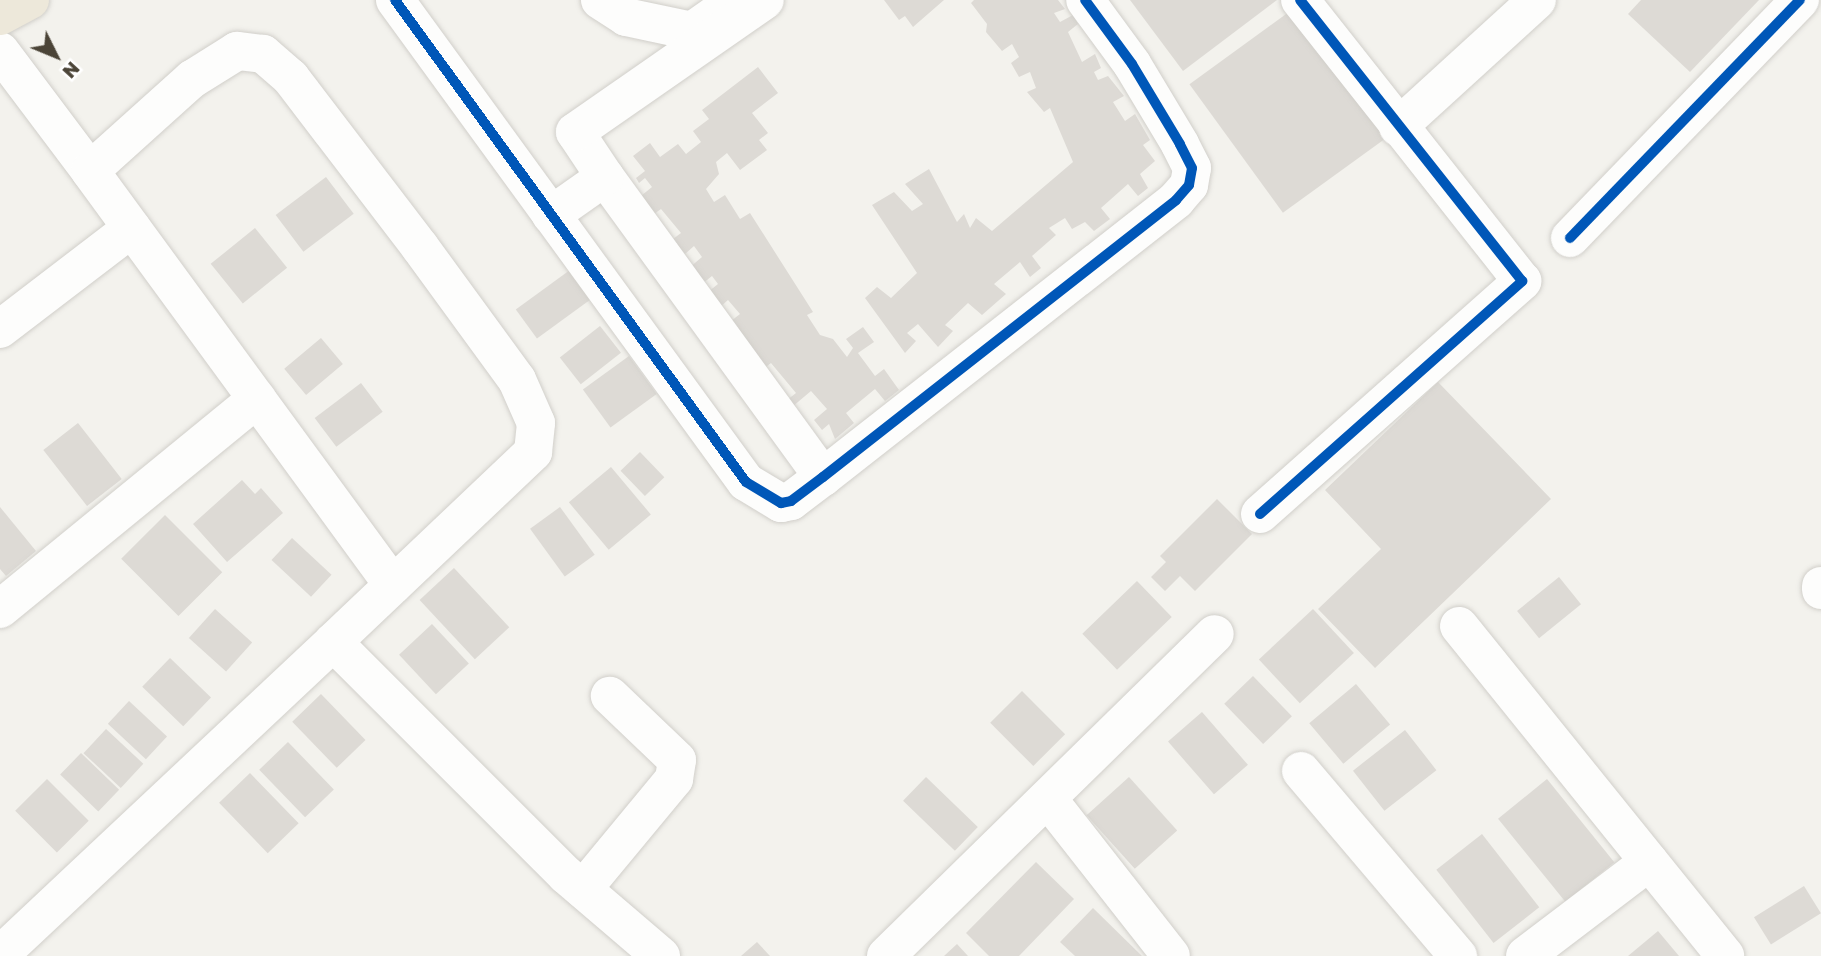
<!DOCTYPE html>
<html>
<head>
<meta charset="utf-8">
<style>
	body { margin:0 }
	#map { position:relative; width:1821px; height:956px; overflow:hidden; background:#f3f2ed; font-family:"Golos Text",sans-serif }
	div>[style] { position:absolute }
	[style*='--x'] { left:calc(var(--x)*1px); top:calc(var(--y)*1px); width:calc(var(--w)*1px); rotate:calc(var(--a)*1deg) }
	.building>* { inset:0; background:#dddad5; transform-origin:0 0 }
	.roads { filter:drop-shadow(0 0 2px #d1cfca) drop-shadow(0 0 2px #d1cfca) }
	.minor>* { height:38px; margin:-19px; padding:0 19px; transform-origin:19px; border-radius:19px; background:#fdfdfc }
	.highway>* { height:38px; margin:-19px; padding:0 19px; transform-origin:19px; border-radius:19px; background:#ede8da }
	.cycleway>* { height:10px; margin:-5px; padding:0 5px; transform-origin:5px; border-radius:5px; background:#0057b8 }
	span { translate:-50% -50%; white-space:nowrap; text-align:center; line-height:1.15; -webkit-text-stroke:6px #fff; paint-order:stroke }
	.north { position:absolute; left:21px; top:21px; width:70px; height:70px; -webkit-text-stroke:5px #fff; paint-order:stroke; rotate:133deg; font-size:19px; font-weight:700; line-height:28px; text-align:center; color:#4b4437 }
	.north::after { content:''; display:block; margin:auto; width:24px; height:32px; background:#4b4437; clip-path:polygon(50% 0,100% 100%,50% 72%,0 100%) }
</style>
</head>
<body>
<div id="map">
	<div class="building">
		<i style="clip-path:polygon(884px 0,944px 0,913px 27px,905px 16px,899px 20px)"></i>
		<i style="clip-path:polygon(974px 0,1058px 0,1065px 9px,1054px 13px,1060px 22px,1073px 15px,1078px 24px,1068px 32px,1082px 62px,1095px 54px,1101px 68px,1094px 72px,1098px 80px,1108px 76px,1124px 96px,1113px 102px,1125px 121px,1135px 114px,1150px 140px,1143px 145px,1155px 161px,1140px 174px,1148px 188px,1138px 196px,1128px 184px,1101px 208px,1110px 219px,1094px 231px,1085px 222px,1072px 229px,1065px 218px,1049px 228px,1056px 235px,1032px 256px,1041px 268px,1030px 277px,1020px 262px,994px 284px,1006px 294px,982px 315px,968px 303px,945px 325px,953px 331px,938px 347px,918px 324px,907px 333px,916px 341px,905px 353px,865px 298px,877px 287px,891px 298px,917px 273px,872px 205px,894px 192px,912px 211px,923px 204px,905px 184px,929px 169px,957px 222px,964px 214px,970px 228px,976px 218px,992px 231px,1073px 162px,1050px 108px,1044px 112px,1027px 92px,1036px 88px,1030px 72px,1019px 77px,1011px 63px,1019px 57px,1012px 44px,1002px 51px,986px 32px,987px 24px,971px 3px)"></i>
		<i style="clip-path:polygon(1130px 0,1277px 0,1183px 71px)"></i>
		<i style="clip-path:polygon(1641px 0,1759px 0,1690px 72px,1628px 14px)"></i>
		<i style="left:1293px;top:9px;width:159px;height:128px;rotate:54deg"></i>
		<i style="clip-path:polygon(758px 67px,778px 93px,752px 113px,768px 133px,759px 140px,767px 150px,740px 170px,727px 153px,716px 162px,719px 174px,706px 189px,714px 202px,725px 195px,740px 219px,750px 213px,813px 312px,807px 315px,820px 335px,833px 339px,847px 357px,853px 348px,846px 339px,863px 327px,874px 342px,858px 353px,875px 376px,884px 369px,899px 390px,885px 401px,875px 389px,846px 413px,854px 423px,835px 439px,829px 424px,822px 430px,814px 420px,827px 409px,811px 391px,792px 407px,786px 401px,796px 393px,771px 363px,762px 370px,726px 325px,740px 314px,728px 300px,720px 307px,708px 292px,718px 284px,712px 276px,702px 284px,689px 268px,702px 257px,694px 246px,685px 254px,673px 239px,681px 233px,661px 209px,650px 217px,636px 200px,652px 187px,645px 178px,639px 183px,636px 178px,645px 171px,633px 156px,650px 143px,660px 157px,678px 144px,686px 154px,701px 142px,693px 131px,709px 119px,702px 110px)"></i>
		<i style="left:326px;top:177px;width:46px;height:63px;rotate:53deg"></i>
		<i style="left:255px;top:228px;width:51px;height:57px;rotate:51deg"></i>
		<i style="left:570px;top:270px;width:36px;height:67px;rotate:54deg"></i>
		<i style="left:600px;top:326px;width:34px;height:51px;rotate:52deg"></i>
		<i style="left:321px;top:338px;width:34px;height:48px;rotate:50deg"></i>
		<i style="left:629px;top:356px;width:47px;height:57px;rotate:54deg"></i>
		<i style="clip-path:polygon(1438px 382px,1551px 499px,1375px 668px,1318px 609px,1381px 549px,1325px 490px)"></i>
		<i style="left:361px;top:383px;width:36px;height:58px;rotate:53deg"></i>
		<i style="left:78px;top:423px;width:71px;height:44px;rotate:52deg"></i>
		<i style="left:640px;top:452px;width:35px;height:27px;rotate:46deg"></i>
		<i style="left:611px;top:467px;width:62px;height:55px;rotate:50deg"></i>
		<i style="clip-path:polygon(242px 480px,255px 494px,261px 488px,283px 513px,227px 562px,193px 524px)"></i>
		<i style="clip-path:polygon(1217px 499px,1252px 534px,1195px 591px,1180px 576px,1165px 591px,1151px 577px,1166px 562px,1160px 556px)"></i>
		<i style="clip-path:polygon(0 507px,36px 551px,6px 576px,0 569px)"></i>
		<i style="left:560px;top:507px;width:59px;height:37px;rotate:54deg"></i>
		<i style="left:165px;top:515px;width:81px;height:62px;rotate:45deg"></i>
		<i style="left:292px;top:538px;width:54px;height:30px;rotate:43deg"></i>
		<i style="left:454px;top:568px;width:81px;height:47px;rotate:47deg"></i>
		<i style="left:1559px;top:577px;width:35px;height:54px;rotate:51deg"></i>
		<i style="left:1137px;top:581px;width:50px;height:76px;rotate:46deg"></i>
		<i style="left:215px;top:609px;width:50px;height:39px;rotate:42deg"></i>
		<i style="left:1313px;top:609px;width:60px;height:74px;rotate:47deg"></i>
		<i style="left:432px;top:624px;width:54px;height:45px;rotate:47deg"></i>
		<i style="left:170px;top:658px;width:57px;height:40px;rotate:44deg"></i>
		<i style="left:1253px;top:676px;width:56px;height:40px;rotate:46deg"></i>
		<i style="left:1356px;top:684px;width:53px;height:61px;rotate:50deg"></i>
		<i style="left:1022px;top:691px;width:61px;height:45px;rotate:45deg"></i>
		<i style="left:321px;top:694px;width:64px;height:40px;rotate:46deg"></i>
		<i style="left:129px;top:701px;width:52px;height:31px;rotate:43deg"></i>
		<i style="left:1202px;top:712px;width:70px;height:45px;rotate:49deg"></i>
		<i style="left:106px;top:729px;width:51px;height:33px;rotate:43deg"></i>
		<i style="left:1405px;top:730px;width:51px;height:66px;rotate:52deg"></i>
		<i style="left:288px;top:742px;width:66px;height:40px;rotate:46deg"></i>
		<i style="left:81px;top:753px;width:53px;height:30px;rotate:44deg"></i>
		<i style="left:250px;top:773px;width:70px;height:43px;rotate:46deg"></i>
		<i style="left:926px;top:777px;width:72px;height:33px;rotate:44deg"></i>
		<i style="left:1129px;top:777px;width:72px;height:57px;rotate:48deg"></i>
		<i style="left:47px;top:779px;width:59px;height:45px;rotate:45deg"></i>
		<i style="left:1547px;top:779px;width:107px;height:63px;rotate:51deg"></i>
		<i style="left:1482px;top:834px;width:93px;height:58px;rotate:52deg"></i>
		<i style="clip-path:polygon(1036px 862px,1074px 899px,1019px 956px,989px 956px,966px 933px)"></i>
		<i style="left:1804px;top:886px;width:32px;height:59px;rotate:58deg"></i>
		<i style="clip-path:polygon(1093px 908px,1142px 956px,1075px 956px,1060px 942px)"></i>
		<i style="clip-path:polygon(1658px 931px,1679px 956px,1628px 956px)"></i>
		<i style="clip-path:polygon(757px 942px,770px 956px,741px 956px)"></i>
		<i style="clip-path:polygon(957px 944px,968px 956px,944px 956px)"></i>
	</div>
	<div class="roads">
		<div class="minor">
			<i style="--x:395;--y:0;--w:596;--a:53.94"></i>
			<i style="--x:746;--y:482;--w:41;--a:31"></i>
			<i style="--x:781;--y:503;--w:10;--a:-11"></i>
			<i style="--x:791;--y:501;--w:40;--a:-37"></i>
			<i style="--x:823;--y:477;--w:449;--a:-38.1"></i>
			<i style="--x:1176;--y:200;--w:20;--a:-49"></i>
			<i style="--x:1189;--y:185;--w:17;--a:-80"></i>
			<i style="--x:1192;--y:168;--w:27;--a:-117"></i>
			<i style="--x:1180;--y:144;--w:93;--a:-121"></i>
			<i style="--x:1132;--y:64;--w:79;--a:-126.3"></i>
			<i style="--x:600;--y:0;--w:31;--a:33"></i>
			<i style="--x:626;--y:17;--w:67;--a:12"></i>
			<i style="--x:692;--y:31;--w:39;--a:-35"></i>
			<i style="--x:0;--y:51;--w:150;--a:53.1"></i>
			<i style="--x:1398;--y:127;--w:188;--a:-42.4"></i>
			<i style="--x:605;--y:177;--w:371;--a:54"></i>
			<i style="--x:551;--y:215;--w:66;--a:-35.1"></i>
			<i style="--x:605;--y:177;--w:54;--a:-123.7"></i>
			<i style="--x:575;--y:132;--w:231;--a:-34.8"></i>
			<i style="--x:1570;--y:238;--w:331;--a:-46"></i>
			<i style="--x:0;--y:329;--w:166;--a:-37.4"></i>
			<i style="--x:1260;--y:514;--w:351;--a:-41.6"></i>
			<i style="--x:1522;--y:281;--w:358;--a:-128.3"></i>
			<i style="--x:1821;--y:586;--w:4;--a:90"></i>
			<i style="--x:0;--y:609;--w:332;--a:-39.3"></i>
			<i style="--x:1459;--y:626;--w:424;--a:51.1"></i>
			<i style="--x:333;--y:642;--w:330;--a:45"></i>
			<i style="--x:566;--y:875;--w:125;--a:40.5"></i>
			<i style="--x:1301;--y:771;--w:243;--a:49.7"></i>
			<i style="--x:1048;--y:799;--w:199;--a:51.9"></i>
			<i style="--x:583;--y:889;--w:143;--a:-50.4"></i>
			<i style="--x:674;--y:779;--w:19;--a:-81"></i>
			<i style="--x:677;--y:760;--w:93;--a:-136.3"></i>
			<i style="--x:0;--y:955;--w:457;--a:-43.2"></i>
			<i style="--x:333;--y:642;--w:276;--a:-43.5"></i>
			<i style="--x:533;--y:452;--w:29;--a:-84"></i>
			<i style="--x:536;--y:423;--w:47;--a:-113.8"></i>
			<i style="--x:517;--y:380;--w:165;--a:-126.1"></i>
			<i style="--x:420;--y:247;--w:213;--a:-127.4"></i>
			<i style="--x:291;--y:78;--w:37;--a:-139"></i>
			<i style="--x:263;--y:54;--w:26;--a:-173"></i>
			<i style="--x:237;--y:51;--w:53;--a:148.1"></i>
			<i style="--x:192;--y:79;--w:137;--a:138"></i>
			<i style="--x:90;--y:171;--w:513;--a:53.8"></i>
			<i style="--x:886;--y:956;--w:460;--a:-44.4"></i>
			<i style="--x:1525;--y:956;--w:156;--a:-37.2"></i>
		</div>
		<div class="highway">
			<i style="--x:0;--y:16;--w:34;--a:-28"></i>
		</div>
	</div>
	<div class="cycleway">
		<i style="--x:395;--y:0;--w:596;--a:53.94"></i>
		<i style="--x:746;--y:482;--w:41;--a:31"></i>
		<i style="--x:781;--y:503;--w:10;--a:-11"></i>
		<i style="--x:791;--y:501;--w:40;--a:-37"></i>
		<i style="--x:823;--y:477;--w:449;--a:-38.1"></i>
		<i style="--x:1176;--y:200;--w:20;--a:-49"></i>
		<i style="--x:1189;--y:185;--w:17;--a:-80"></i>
		<i style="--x:1192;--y:168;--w:27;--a:-117"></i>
		<i style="--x:1180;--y:144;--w:93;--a:-121"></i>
		<i style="--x:1132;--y:64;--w:79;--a:-126.3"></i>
		<i style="--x:1570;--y:238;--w:331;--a:-46"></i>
		<i style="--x:1260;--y:514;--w:351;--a:-41.6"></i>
		<i style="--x:1522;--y:281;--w:358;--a:-128.3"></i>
	</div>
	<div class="north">N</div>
</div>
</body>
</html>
